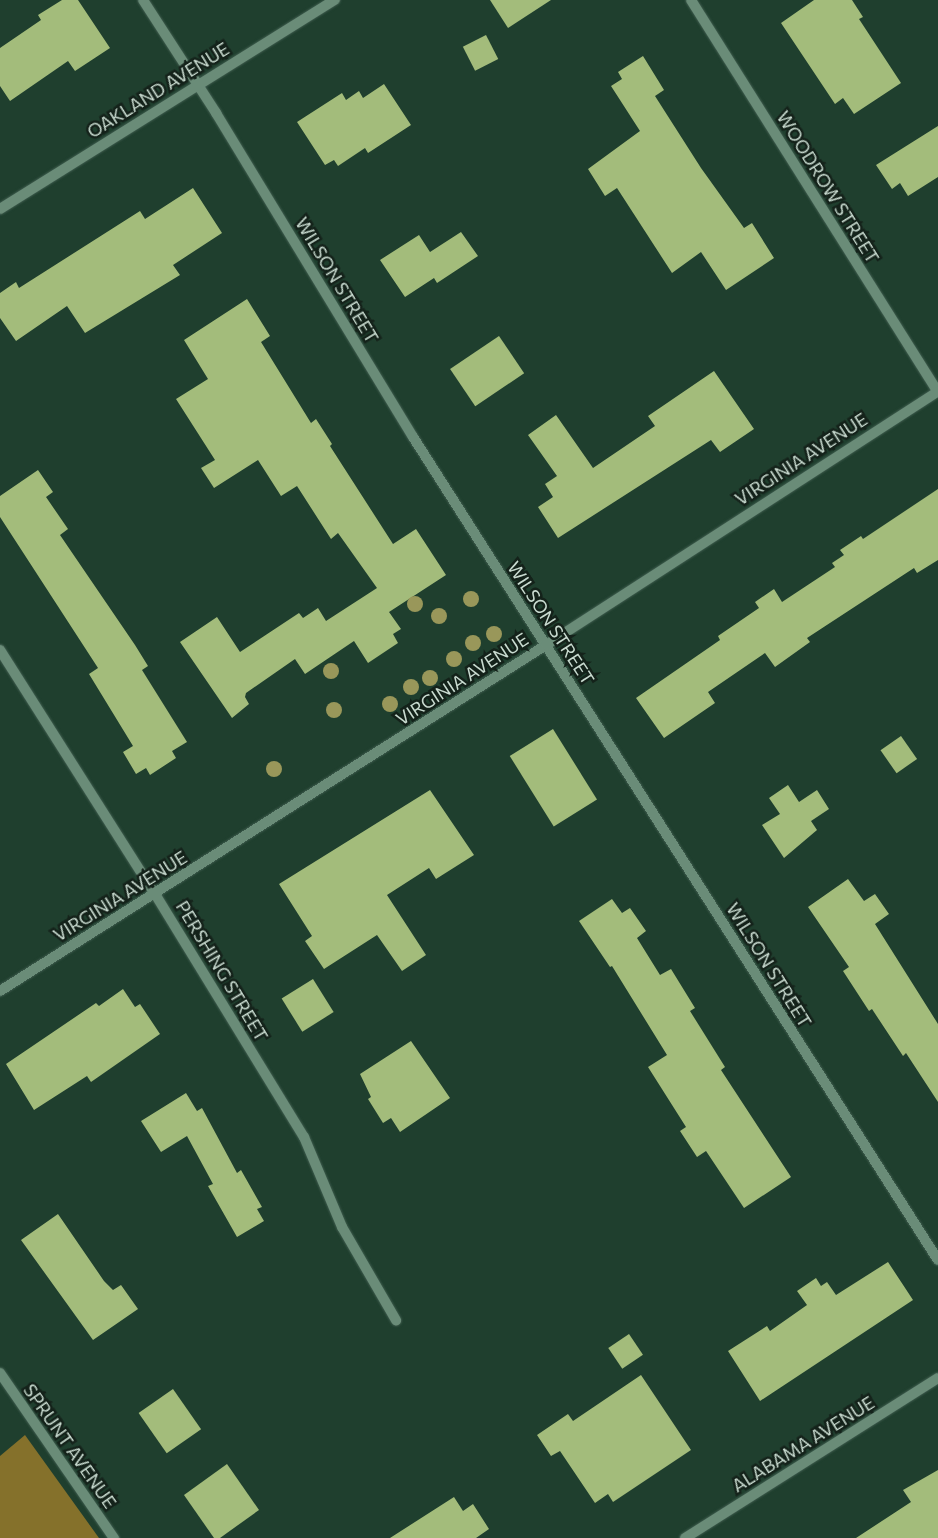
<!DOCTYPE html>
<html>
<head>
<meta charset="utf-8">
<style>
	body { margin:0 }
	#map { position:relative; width:938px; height:1538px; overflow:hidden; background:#1f3f2e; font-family:Commissioner,sans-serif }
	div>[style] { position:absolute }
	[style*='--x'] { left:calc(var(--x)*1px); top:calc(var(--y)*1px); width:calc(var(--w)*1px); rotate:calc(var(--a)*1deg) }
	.forest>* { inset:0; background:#85712b }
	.building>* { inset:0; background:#a3bc7b; transform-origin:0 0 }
	.roads { filter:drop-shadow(0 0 1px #3f5c4e) drop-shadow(0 0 1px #3f5c4e) }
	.minor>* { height:10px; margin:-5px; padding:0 5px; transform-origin:5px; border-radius:5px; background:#6a8c78 }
	.trees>* { width:16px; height:16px; margin:-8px; border-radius:50%; background:#99975a }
	span { translate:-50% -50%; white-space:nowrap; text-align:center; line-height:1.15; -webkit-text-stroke:5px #14221a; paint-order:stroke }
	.street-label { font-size:18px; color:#c9dbd0 }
</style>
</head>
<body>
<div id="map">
	<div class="forest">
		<i style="clip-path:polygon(25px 1435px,99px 1538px,0 1538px,0 1456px)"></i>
	</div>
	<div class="building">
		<i style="clip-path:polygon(62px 0,78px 0,110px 48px,75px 71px,68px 61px,10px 101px,0 86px,0 48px,41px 20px,38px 15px)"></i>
		<i style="clip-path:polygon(490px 0,551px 0,508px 28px)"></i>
		<i style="clip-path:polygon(814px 0,852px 0,863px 17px,859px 19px,901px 83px,854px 114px,843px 98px,835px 104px,781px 23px)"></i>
		<i style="left:486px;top:35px;width:27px;height:26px;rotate:63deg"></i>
		<i style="clip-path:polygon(643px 56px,664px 90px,655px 96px,701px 168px,744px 228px,752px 223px,774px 258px,726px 290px,701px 252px,672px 273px,617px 188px,605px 196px,588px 169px,640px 131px,611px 86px,622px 79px,618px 72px)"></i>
		<i style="clip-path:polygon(384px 84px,411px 125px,368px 153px,365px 148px,338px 166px,334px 160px,325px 165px,297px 122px,342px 93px,346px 100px,359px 91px,363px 98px)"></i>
		<i style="clip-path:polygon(938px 126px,938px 177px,908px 196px,900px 183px,892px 189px,876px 165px)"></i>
		<i style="clip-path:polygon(193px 188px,222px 233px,173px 265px,180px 275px,85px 333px,67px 306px,16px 341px,0 318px,0 293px,16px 282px,19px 288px,140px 211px,145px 219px)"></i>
		<i style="clip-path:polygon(461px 232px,478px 256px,437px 283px,434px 278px,405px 297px,380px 260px,419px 235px,430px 252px)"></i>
		<i style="clip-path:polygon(247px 299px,270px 336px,261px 342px,311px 423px,316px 419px,332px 444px,330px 446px,393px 544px,416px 529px,446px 575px,389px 612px,401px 629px,393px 634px,398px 643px,368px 663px,354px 641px,305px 674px,295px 659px,246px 693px,245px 697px,249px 704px,232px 718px,180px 642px,217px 617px,240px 652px,299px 613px,303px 618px,318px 608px,326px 621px,377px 588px,338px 533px,331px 539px,297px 486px,281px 496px,258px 460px,214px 488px,201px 468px,215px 460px,176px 399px,208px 379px,184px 340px)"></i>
		<i style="left:499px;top:336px;width:45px;height:59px;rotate:56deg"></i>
		<i style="clip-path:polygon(714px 371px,754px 429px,720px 452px,711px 440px,558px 538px,538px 507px,553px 497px,545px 484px,557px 476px,528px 435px,556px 415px,593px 468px,655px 426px,648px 416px)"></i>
		<i style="clip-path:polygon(38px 470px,53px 492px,46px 497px,68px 529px,60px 535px,135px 645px,148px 666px,142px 670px,187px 742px,172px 751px,176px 758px,150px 775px,146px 768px,136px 774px,123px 752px,133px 746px,89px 674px,98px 668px,0 517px,0 496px)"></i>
		<i style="clip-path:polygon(938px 489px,938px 560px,917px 573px,914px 568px,807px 638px,810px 642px,775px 667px,765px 653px,708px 692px,715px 703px,664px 738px,636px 698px,720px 640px,718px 636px,759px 608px,755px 602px,774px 589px,782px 602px,835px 567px,832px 563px,844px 555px,840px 550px,861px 536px,863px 539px)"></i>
		<i style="left:553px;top:729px;width:83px;height:51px;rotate:58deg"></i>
		<i style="left:901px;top:736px;width:28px;height:25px;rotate:55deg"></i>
		<i style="clip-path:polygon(788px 785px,799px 802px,817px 790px,829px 809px,811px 821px,817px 830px,784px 858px,762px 825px,780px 814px,769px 798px)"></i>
		<i style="clip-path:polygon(430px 790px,474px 855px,436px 879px,429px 868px,387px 895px,426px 955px,402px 971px,377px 935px,324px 969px,305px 941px,312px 936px,279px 884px)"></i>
		<i style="clip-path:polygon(848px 879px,864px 901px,875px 894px,889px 914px,875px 924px,938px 1024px,938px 1102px,906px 1053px,903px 1056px,872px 1009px,869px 1011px,843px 971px,849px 967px,808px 907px)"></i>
		<i style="clip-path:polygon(612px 899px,622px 913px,630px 908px,646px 931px,637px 938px,660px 975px,671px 969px,695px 1008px,690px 1011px,725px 1067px,721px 1070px,791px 1177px,744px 1208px,706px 1151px,697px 1157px,680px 1131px,686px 1127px,648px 1067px,667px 1055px,612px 966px,610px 967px,579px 921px)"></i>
		<i style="left:313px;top:979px;width:39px;height:37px;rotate:58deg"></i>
		<i style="clip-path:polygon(123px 989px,135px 1007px,140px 1004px,160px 1034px,91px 1082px,87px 1076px,34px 1110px,6px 1064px,96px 1003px,99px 1006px)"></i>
		<i style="clip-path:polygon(411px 1041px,450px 1098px,400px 1132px,391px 1118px,383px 1123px,368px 1099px,371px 1097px,360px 1074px)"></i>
		<i style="clip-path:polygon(186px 1093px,197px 1111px,202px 1108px,237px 1173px,241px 1170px,262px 1207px,257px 1209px,264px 1221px,237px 1237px,208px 1186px,213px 1184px,187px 1136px,161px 1152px,141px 1121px)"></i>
		<i style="clip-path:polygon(58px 1214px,104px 1281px,113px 1290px,121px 1285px,138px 1309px,93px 1340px,21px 1240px)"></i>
		<i style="clip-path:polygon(888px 1262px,913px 1300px,760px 1401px,728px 1351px,767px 1326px,770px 1331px,807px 1305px,797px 1291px,816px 1278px,821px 1286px,827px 1282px,836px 1295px)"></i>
		<i style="left:629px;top:1334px;width:25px;height:25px;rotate:56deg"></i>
		<i style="clip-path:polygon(641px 1375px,691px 1450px,613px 1502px,608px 1494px,595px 1503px,560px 1451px,551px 1456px,537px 1435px,568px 1414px,573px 1421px)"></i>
		<i style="left:173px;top:1389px;width:49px;height:42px;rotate:55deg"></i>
		<i style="clip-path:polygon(227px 1464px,259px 1510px,220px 1538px,214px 1538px,184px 1495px)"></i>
		<i style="clip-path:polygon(938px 1470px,938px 1538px,856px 1538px,911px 1502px,903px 1490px)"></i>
		<i style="clip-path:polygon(454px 1497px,463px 1511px,473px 1504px,489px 1529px,476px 1538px,390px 1538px)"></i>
	</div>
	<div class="roads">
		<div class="minor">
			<i style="--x:143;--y:0;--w:135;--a:57.1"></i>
			<i style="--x:216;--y:113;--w:379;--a:58.7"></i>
			<i style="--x:413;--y:437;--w:976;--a:57.47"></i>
			<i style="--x:691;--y:0;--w:463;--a:57.8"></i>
			<i style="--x:0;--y:209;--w:395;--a:-32"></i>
			<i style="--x:0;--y:650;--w:289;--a:57.6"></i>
			<i style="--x:155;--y:894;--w:285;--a:58.5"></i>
			<i style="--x:304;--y:1137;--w:98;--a:67.1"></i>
			<i style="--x:342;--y:1227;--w:108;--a:59.9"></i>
			<i style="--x:0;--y:991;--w:646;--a:-32.36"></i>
			<i style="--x:546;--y:645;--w:467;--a:-32.9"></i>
			<i style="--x:0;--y:1373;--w:201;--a:55.4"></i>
			<i style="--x:685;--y:1538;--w:299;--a:-32.3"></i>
		</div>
	</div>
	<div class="trees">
		<i style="left:471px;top:599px"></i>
		<i style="left:415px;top:604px"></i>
		<i style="left:439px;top:616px"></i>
		<i style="left:494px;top:634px"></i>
		<i style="left:473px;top:643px"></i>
		<i style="left:454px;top:659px"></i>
		<i style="left:331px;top:671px"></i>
		<i style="left:430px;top:678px"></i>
		<i style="left:411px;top:687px"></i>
		<i style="left:390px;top:704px"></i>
		<i style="left:334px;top:710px"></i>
		<i style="left:274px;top:769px"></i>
	</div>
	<div class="street-label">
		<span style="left:158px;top:90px;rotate:-32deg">OAKLAND AVENUE</span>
		<span style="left:828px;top:187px;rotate:58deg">WOODROW STREET</span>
		<span style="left:337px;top:280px;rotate:59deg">WILSON STREET</span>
		<span style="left:801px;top:459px;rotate:-33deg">VIRGINIA AVENUE</span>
		<span style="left:551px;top:623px;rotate:57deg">WILSON STREET</span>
		<span style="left:462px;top:679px;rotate:-33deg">VIRGINIA AVENUE</span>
		<span style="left:120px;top:896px;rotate:-32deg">VIRGINIA AVENUE</span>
		<span style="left:769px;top:965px;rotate:58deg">WILSON STREET</span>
		<span style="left:222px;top:971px;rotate:59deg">PERSHING STREET</span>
		<span style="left:803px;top:1444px;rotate:-32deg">ALABAMA AVENUE</span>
		<span style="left:70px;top:1446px;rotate:55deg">SPRUNT AVENUE</span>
	</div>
</div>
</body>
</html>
